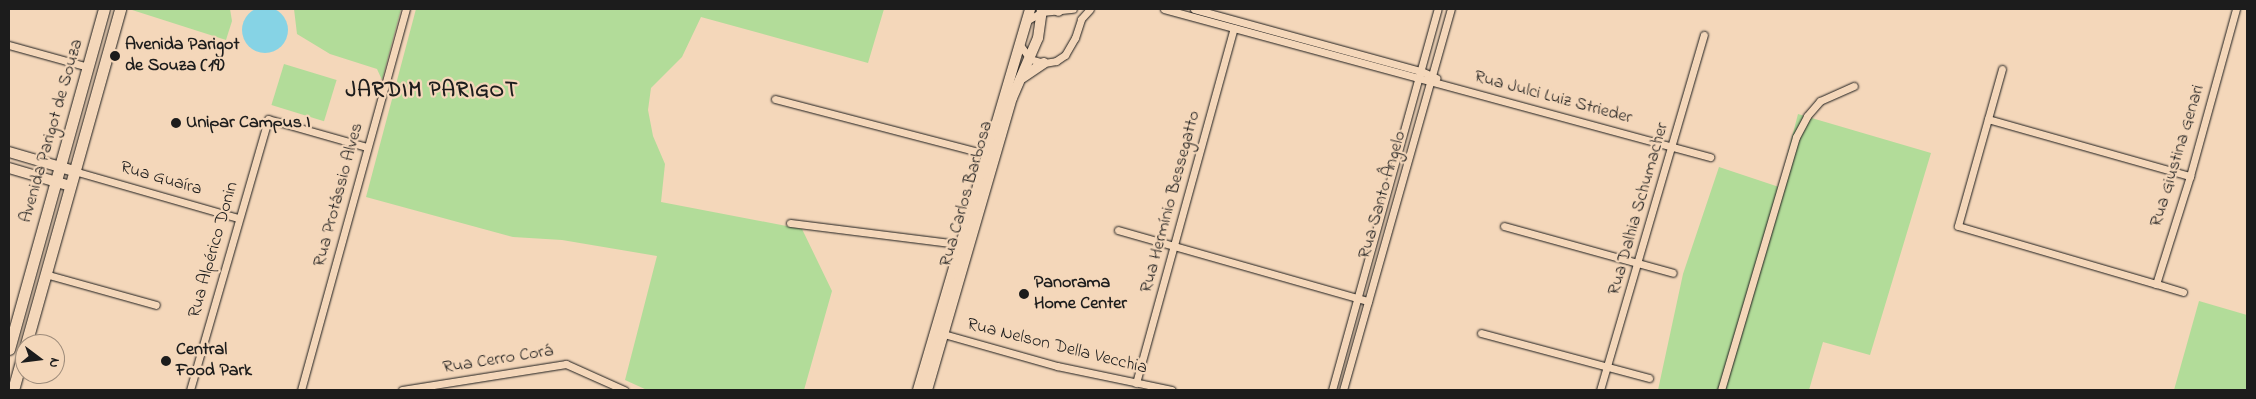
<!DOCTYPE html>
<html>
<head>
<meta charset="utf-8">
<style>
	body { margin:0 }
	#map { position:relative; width:2256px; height:399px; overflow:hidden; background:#f4d7ba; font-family:"Indie Flower",sans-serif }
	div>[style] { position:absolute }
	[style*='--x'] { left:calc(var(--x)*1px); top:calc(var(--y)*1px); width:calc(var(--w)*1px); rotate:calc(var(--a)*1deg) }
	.green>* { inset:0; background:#b2dc99; transform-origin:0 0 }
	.water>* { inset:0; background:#86d3e5 }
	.round { border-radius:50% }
	.roads { filter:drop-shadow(0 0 1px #1c1c1c) drop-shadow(0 0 1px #1c1c1c) }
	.street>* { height:7px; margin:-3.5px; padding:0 3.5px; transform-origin:3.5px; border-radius:3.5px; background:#f4d7ba }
	.secondary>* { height:10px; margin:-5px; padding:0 5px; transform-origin:5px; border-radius:5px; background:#f4d7ba }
	.primary>* { height:11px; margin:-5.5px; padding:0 5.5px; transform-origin:5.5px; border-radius:5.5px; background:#f4d7ba }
	.dots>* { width:14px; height:14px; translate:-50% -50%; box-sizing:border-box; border:2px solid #f4d7ba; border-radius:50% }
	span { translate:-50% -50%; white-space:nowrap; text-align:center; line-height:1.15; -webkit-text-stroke:4.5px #f4d7ba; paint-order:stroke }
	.poi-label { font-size:18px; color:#1c1c1c; font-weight:700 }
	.left { translate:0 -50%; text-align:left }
	.street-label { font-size:18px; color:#1c1c1c }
	.district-label { font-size:22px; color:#1c1c1c; font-weight:700; letter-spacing:1px }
	.frame { position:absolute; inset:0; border:10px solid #1c1c1c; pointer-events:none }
	.north { position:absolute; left:15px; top:334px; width:50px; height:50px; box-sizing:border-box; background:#f4d7ba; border:1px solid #9e8c7b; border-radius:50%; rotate:105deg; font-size:14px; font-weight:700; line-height:20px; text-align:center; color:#1c1c1c }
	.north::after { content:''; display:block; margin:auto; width:18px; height:22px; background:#1c1c1c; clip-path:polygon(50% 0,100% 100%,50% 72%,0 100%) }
</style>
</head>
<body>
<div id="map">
	<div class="green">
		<i style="clip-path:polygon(129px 9px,230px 9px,232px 21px,226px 40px)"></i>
		<i style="clip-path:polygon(294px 9px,401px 9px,382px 80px,377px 69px,330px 54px,297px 34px)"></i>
		<i style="clip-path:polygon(416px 9px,884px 9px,868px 63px,701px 17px,682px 57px,651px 88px,648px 110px,653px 136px,665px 164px,661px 202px,802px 229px,832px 291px,804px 390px,647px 390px,625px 380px,657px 256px,562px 240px,513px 237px,366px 197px)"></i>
		<i style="left:284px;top:64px;width:55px;height:43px;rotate:17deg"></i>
		<i style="clip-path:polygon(1798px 114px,1931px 153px,1870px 355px,1823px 342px,1809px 390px,1658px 390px,1683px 274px,1719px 167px,1779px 187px)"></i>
		<i style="clip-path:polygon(2199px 301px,2247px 315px,2247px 390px,2174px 390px)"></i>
	</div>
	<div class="water">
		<i class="round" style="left:242px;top:7px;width:46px;height:46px"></i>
	</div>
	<div class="roads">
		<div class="street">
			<i style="--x:1164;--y:9;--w:566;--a:15.17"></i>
			<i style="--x:1194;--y:9;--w:235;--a:15.3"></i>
			<i style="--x:1421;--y:71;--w:17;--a:25"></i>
			<i style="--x:1026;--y:21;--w:18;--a:-29"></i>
			<i style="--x:1042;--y:12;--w:31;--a:-6"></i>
			<i style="--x:9;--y:45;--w:82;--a:15.6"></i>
			<i style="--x:1020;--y:45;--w:17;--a:54"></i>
			<i style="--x:1030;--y:59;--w:15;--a:16"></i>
			<i style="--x:1044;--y:63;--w:12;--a:-9"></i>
			<i style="--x:1056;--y:61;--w:11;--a:-34"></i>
			<i style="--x:1065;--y:55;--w:20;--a:-60"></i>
			<i style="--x:1075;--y:38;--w:20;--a:-72"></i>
			<i style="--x:1081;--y:19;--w:13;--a:-48"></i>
			<i style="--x:2002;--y:69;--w:163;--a:105.7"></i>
			<i style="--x:1958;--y:226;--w:206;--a:16.3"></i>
			<i style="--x:775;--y:99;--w:218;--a:14.6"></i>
			<i style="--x:1988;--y:119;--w:210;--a:15.8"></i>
			<i style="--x:74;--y:171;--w:171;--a:16"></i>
			<i style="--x:790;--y:223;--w:170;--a:7.1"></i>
			<i style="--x:1504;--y:226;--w:175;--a:15.5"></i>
			<i style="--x:1118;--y:230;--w:260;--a:15.9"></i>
			<i style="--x:45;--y:274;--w:115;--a:15.6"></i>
			<i style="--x:2183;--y:292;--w:28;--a:-163"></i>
			<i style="--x:2156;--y:284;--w:113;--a:-72.5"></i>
			<i style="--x:2190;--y:176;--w:173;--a:-74.6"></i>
			<i style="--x:940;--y:333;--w:122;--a:15.8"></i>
			<i style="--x:1057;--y:366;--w:117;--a:11.8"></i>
			<i style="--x:1481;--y:333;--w:174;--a:15"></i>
			<i style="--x:1136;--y:383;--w:368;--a:-74.6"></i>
			<i style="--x:190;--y:390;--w:282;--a:-73.9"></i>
			<i style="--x:268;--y:119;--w:103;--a:15.8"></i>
			<i style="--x:301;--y:390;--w:395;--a:-74.6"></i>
			<i style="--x:402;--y:390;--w:166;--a:-9"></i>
			<i style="--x:566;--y:364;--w:64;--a:24.1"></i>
			<i style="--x:1332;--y:390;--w:395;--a:-74.5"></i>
			<i style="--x:1343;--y:390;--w:396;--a:-74.2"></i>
			<i style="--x:1600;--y:390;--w:370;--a:-73.7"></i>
			<i style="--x:1721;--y:390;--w:264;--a:-73.5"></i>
			<i style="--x:1796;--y:137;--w:24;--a:-62"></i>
			<i style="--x:1807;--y:116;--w:20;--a:-49"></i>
			<i style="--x:1820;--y:101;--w:37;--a:-24"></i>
		</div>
		<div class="secondary">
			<i style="--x:1055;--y:9;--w:4;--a:27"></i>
			<i style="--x:1023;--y:77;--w:25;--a:-34"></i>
			<i style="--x:9;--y:152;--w:68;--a:16.3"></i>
			<i style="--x:9;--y:168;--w:64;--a:16.4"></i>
			<i style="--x:918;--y:390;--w:397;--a:-73.6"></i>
			<i style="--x:927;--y:390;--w:304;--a:-73.8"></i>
			<i style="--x:1012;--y:98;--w:65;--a:-66.6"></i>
			<i style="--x:1038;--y:38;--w:29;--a:-82"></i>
		</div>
		<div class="primary">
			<i style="--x:26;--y:344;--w:348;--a:-74.3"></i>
			<i style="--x:9;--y:349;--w:353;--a:-74.4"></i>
			<i style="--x:13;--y:390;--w:45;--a:-74.4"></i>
		</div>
	</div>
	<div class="dots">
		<i style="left:115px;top:56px;background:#1c1c1c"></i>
		<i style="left:176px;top:123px;background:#1c1c1c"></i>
		<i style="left:1024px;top:294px;background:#1c1c1c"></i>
		<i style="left:166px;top:361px;background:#1c1c1c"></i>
	</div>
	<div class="poi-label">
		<span class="left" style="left:125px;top:56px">Avenida Parigot<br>de Souza (19)</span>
		<span class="left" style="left:186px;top:123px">Unipar Campus I</span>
		<span class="left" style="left:1034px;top:294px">Panorama<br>Home Center</span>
		<span class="left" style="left:176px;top:361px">Central<br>Food Park</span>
	</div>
	<div class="street-label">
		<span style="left:1553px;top:98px;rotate:15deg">Rua Julci Luiz Strieder</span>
		<span style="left:52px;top:131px;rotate:-74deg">Avenida Parigot de Souza</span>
		<span style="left:2178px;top:156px;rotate:-73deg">Rua Giustina Genari</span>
		<span style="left:161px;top:179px;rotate:16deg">Rua Guaíra</span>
		<span style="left:967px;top:194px;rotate:-74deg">Rua Carlos Barbosa</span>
		<span style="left:339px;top:195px;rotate:-75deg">Rua Protássio Alves</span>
		<span style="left:1383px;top:195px;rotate:-74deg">Rua Santo Ângelo</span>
		<span style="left:1171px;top:202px;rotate:-75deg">Rua Hermínio Bessegatto</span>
		<span style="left:1639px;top:209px;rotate:-74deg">Rua Dalhia Schumacher</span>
		<span style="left:214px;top:250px;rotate:-74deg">Rua Alpérico Donin</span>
		<span style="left:1057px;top:347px;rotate:14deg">Rua Nelson Della Vecchia</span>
		<span style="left:498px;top:360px;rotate:-9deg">Rua Cerro Corá</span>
	</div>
	<div class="district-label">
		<span style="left:432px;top:92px">JARDIM PARIGOT</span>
	</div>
	<div class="frame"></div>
	<div class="north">N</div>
</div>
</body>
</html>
